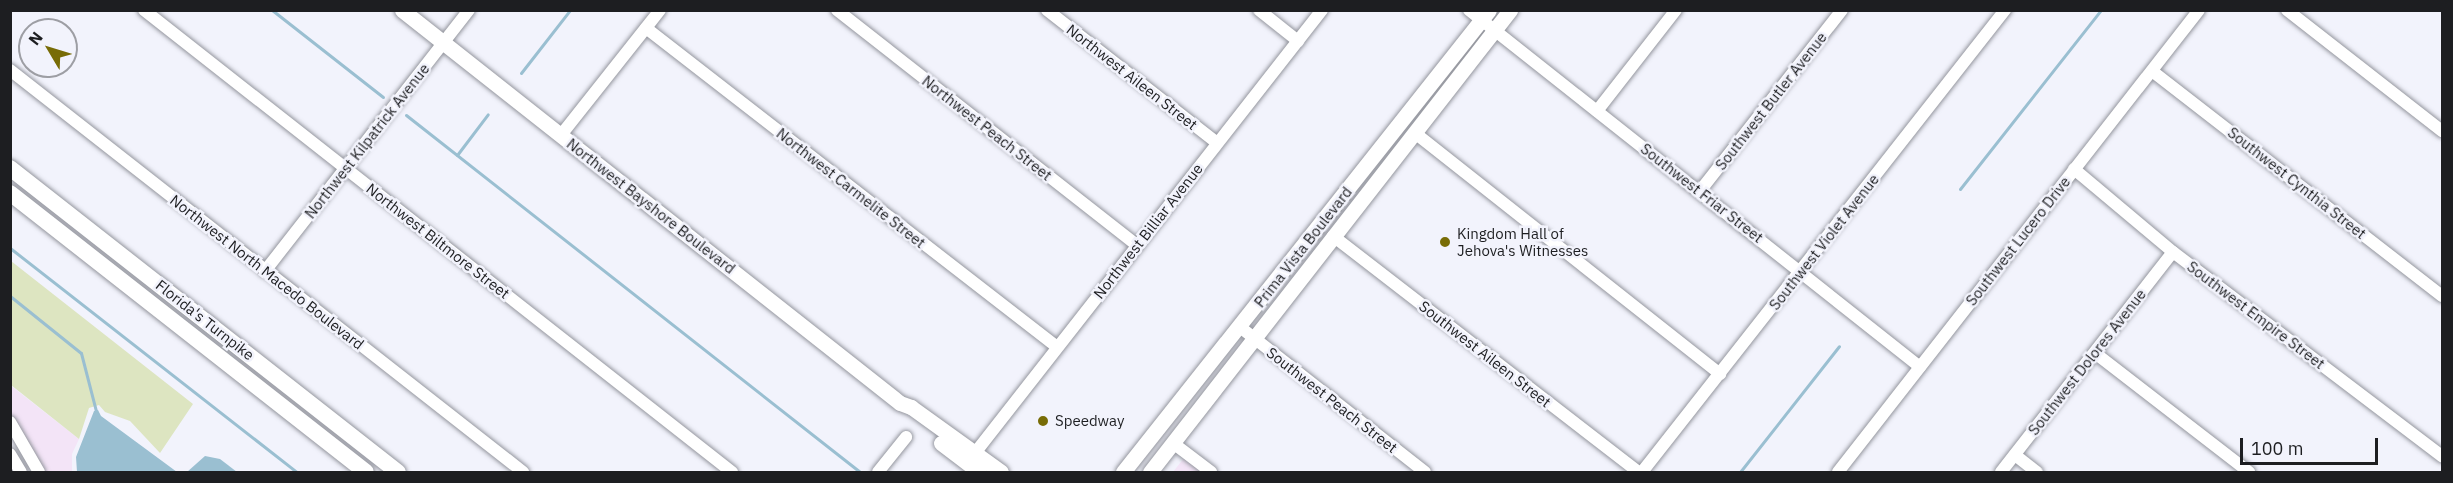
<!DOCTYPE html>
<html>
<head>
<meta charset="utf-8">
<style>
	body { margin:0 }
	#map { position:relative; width:2453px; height:483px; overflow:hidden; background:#f2f3fc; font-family:"IBM Plex Sans",sans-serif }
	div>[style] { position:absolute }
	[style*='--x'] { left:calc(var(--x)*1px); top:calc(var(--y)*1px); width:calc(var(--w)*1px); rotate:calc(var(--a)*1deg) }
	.commercial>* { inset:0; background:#f3e4f7 }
	.green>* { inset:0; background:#dde5c1 }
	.water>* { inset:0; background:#9abfd1 }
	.stream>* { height:3px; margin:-1.5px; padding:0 1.5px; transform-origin:1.5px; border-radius:1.5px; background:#9abfd1 }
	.roads { filter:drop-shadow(0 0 2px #94969e) drop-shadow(0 0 2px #94969e) }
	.minor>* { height:12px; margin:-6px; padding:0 6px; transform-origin:6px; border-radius:6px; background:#fff }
	.major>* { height:15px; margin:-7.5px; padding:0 7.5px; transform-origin:7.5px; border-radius:7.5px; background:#fff }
	.highway>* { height:16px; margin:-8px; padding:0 8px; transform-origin:8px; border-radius:8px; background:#fff }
	.dots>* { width:16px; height:16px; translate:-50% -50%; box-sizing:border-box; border:3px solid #f2f3fc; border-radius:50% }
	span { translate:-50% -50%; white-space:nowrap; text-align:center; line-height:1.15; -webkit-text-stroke:5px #f2f3fc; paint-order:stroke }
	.street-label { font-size:15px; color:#1d1e21 }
	.poi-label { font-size:15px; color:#1d1e21 }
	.left { translate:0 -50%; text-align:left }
	.frame { position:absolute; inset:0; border:12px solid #1d1e21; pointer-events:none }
	.north { position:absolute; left:18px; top:18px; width:60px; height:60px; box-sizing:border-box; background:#f2f3fc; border:2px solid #9d9ea4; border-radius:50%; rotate:308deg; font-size:16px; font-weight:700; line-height:24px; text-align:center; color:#1d1e21 }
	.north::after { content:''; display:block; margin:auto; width:21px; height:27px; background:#786c06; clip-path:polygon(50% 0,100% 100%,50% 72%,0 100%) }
	.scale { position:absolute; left:2240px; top:438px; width:138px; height:27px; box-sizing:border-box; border:3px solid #1d1e21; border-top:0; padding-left:8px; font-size:18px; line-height:21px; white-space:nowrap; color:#1d1e21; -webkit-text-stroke:4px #f2f3fc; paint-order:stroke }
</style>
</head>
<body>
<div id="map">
	<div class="commercial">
		<i style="clip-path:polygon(10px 385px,79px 439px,72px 454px,72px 472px,44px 472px,20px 427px,11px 414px)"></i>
		<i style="clip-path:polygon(1184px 458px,1203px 472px,1173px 472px)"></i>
	</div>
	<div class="green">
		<i style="clip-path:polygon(11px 261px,193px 404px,160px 453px,130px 421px,105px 412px,99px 405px,89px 408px,79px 439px,11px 385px)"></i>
	</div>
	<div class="water">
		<i style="clip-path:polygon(98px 410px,101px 416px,177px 472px,77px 472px,76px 457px,94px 411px)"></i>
		<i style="clip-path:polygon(205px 456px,220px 459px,237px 472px,187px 472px)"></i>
	</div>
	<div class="stream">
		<i style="--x:272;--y:10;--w:141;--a:38.1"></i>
		<i style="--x:521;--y:73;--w:80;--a:-52.1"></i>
		<i style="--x:406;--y:115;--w:578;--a:38.18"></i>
		<i style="--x:457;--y:155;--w:51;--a:-52.9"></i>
		<i style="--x:1960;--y:189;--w:228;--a:-51.8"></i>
		<i style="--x:10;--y:248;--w:364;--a:38"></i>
		<i style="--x:10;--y:296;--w:91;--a:38.8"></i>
		<i style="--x:81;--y:353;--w:60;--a:75.5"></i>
		<i style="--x:1740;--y:472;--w:160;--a:-51.8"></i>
	</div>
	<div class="roads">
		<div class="minor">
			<i style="--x:144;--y:10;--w:748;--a:38.16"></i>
			<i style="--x:837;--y:10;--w:382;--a:38.1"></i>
			<i style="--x:1047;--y:10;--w:216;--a:38"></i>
			<i style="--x:1259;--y:10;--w:50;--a:38.5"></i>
			<i style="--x:1469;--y:10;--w:575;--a:38.36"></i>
			<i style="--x:2287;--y:10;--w:197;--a:38"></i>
			<i style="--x:646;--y:28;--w:520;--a:37.82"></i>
			<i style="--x:10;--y:70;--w:652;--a:38.08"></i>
			<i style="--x:2152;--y:71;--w:367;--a:37.8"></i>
			<i style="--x:1597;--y:111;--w:128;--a:-52"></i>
			<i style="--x:1415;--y:133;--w:389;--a:38.3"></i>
			<i style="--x:561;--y:135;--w:159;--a:-51.6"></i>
			<i style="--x:2074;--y:169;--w:129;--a:40"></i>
			<i style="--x:2173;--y:252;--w:338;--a:37.2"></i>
			<i style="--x:1700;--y:191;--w:230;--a:-51.9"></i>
			<i style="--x:1333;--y:236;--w:386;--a:37.7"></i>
			<i style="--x:265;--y:271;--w:331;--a:-52"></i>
			<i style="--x:1240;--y:327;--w:235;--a:38.1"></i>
			<i style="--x:2095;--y:353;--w:195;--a:37.7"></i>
			<i style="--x:10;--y:422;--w:58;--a:59.9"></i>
			<i style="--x:1173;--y:443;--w:48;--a:37.3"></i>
			<i style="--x:975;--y:453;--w:563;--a:-51.93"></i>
			<i style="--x:10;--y:454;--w:21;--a:59"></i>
			<i style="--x:2015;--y:455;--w:28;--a:38"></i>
			<i style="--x:878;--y:472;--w:45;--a:-51.3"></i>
			<i style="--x:1642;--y:472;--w:588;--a:-51.84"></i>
			<i style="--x:1838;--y:472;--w:586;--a:-52"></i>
			<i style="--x:2001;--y:472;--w:279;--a:-52"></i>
		</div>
		<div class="major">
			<i style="--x:402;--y:10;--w:634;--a:38.28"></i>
			<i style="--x:900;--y:403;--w:12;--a:20"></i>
			<i style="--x:911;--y:407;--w:111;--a:35.8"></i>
			<i style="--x:941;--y:443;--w:48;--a:37.3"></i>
			<i style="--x:1123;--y:472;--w:589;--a:-51.61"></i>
			<i style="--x:1150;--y:472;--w:586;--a:-52.07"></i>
		</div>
		<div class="highway">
			<i style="--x:10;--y:168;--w:493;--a:38.1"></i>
			<i style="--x:10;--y:193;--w:452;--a:38.1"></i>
		</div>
	</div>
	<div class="dots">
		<i style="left:1445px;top:242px;background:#786c06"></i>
		<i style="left:1043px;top:421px;background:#786c06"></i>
	</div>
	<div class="street-label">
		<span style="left:1132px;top:77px;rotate:38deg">Northwest Aileen Street</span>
		<span style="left:1771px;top:101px;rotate:-52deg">Southwest Butler Avenue</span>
		<span style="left:987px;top:128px;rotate:38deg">Northwest Peach Street</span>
		<span style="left:367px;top:141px;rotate:-52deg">Northwest Kilpatrick Avenue</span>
		<span style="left:2297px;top:183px;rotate:38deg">Southwest Cynthia Street</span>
		<span style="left:851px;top:188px;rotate:38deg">Northwest Carmelite Street</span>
		<span style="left:1702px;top:193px;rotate:38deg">Southwest Friar Street</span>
		<span style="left:651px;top:206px;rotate:38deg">Northwest Bayshore Boulevard</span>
		<span style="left:1148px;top:231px;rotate:-52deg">Northwest Billiar Avenue</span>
		<span style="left:438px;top:241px;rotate:38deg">Northwest Biltmore Street</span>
		<span style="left:2018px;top:241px;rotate:-52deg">Southwest Lucero Drive</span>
		<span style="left:1824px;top:242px;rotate:-52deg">Southwest Violet Avenue</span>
		<span style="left:1303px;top:247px;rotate:-52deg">Prima Vista Boulevard</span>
		<span style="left:267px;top:272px;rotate:38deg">Northwest North Macedo Boulevard</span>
		<span style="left:2256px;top:315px;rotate:37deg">Southwest Empire Street</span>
		<span style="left:205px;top:320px;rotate:38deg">Florida's Turnpike</span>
		<span style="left:1485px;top:354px;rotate:38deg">Southwest Aileen Street</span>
		<span style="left:2087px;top:362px;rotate:-52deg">Southwest Dolores Avenue</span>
		<span style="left:1332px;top:400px;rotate:38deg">Southwest Peach Street</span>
	</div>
	<div class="poi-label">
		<span class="left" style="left:1457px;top:242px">Kingdom Hall of<br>Jehova's Witnesses</span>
		<span class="left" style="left:1055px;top:421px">Speedway</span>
	</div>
	<div class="frame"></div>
	<div class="north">N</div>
	<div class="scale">100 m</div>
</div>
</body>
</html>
